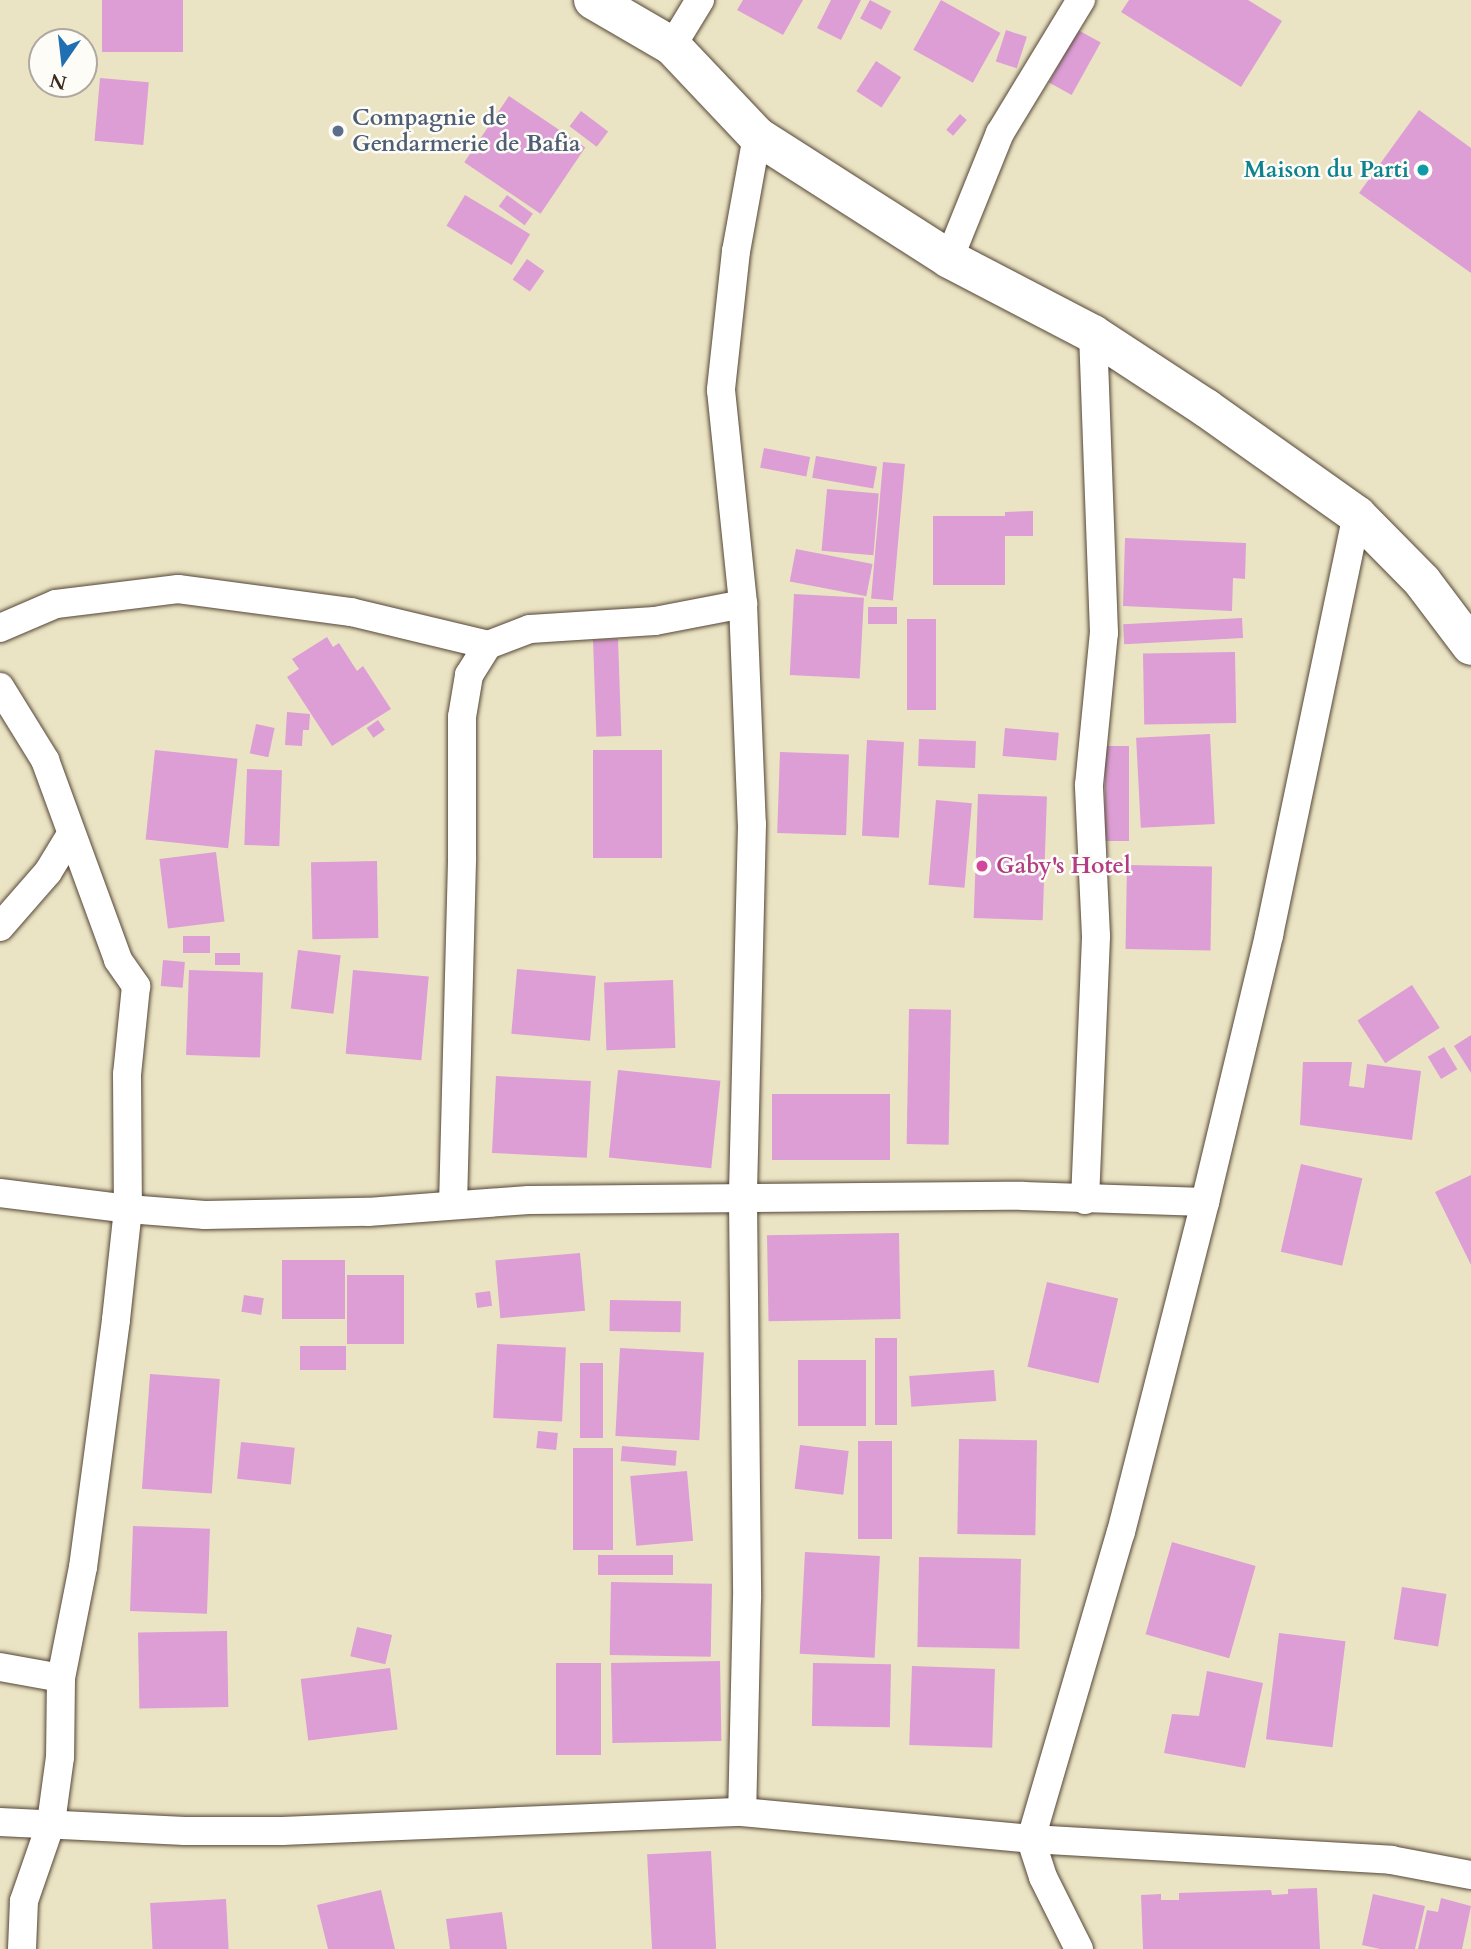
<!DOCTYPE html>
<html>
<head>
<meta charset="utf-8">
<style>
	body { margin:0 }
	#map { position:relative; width:1471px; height:1949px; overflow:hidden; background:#ebe4c4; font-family:Cardo,serif }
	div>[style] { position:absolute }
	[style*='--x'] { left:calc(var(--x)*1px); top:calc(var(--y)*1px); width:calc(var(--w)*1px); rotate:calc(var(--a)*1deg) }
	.building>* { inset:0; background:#dc9ed5; transform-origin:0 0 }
	.roads { filter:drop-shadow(0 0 2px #554637) drop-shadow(0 0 2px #554637) }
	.minor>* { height:28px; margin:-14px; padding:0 14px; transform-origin:14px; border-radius:14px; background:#fff }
	.secondary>* { height:38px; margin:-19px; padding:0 19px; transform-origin:19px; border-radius:19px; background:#fff }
	.dots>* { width:19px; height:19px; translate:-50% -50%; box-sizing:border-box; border:4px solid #fdfcf7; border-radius:50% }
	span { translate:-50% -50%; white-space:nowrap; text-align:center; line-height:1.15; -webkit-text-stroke:5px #fdfcf7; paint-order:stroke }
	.service-label { font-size:23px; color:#4e5e75; font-weight:700 }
	.left { translate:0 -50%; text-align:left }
	.culture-label { font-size:23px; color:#0d838f; font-weight:700 }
	.right { translate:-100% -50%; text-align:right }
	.hotel-label { font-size:23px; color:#b23c85; font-weight:700 }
	.north { position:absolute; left:28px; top:28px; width:70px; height:70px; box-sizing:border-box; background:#fdfcf7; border:2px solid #afa8a0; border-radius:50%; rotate:194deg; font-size:19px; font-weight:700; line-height:28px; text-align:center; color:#3b2a1e }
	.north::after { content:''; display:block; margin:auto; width:24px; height:32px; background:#1f6fb2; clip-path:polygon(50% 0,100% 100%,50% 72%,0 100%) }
</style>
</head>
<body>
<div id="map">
	<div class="building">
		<i style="left:102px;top:0;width:81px;height:52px"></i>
		<i style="clip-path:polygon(743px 0,803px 0,783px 35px,737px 10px)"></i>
		<i style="clip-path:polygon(831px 0,861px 0,841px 40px,817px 28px)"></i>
		<i style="left:870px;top:0;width:24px;height:21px;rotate:28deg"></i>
		<i style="left:941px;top:0;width:68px;height:57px;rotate:29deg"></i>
		<i style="clip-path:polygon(1129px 0,1248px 0,1282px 21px,1241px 87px,1121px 12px)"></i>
		<i style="left:1006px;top:30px;width:22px;height:33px;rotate:18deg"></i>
		<i style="left:1078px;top:30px;width:26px;height:60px;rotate:29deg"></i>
		<i style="left:876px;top:61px;width:30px;height:36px;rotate:33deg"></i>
		<i style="left:100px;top:78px;width:49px;height:63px;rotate:5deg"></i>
		<i style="left:509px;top:96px;width:92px;height:80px;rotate:34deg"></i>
		<i style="clip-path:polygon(1419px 110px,1471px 148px,1471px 273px,1359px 193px)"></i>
		<i style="left:581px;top:111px;width:34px;height:19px;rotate:37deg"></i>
		<i style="left:960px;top:114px;width:9px;height:21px;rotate:41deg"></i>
		<i style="left:465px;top:195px;width:76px;height:36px;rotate:31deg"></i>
		<i style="left:507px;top:195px;width:32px;height:14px;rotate:36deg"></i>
		<i style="left:527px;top:259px;width:21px;height:25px;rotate:35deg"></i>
		<i style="left:764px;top:448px;width:47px;height:20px;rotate:11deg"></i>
		<i style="left:816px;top:456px;width:62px;height:22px;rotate:10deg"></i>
		<i style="left:883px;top:462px;width:22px;height:137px;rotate:5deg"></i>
		<i style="left:827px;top:489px;width:52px;height:62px;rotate:5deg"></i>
		<i style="clip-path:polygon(1033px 511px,1033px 536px,1005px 536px,1005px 585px,933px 585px,933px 516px,1005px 516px,1005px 512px)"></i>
		<i style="clip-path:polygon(1125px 538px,1246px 543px,1245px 579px,1233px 578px,1232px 611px,1123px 606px)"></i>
		<i style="left:796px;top:549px;width:78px;height:33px;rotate:11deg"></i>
		<i style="left:794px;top:594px;width:70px;height:81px;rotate:3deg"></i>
		<i style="left:897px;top:607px;width:17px;height:29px;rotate:90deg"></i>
		<i style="left:1242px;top:618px;width:20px;height:119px;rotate:87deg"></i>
		<i style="left:936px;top:619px;width:91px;height:29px;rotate:90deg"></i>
		<i style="clip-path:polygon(327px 637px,333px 647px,339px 643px,357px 671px,363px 666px,391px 709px,332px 746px,287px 677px,299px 669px,292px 659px)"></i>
		<i style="left:618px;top:639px;width:97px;height:25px;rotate:88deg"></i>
		<i style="left:1235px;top:652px;width:71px;height:92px;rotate:89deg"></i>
		<i style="clip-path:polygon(287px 712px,310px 714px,309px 730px,303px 730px,302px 746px,285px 745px)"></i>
		<i style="left:378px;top:720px;width:12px;height:14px;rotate:55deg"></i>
		<i style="left:256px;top:724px;width:19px;height:30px;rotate:12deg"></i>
		<i style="left:1005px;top:728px;width:54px;height:28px;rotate:5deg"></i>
		<i style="left:1210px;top:734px;width:90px;height:74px;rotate:87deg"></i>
		<i style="left:919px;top:739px;width:57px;height:27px;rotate:2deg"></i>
		<i style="left:867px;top:740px;width:37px;height:96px;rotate:3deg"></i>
		<i style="left:1105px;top:746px;width:24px;height:95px"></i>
		<i style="left:155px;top:750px;width:83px;height:90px;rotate:6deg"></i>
		<i style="left:593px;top:750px;width:69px;height:108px"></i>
		<i style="left:780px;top:752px;width:69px;height:81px;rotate:2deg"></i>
		<i style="left:247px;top:769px;width:35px;height:76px;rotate:2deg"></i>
		<i style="left:978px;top:794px;width:69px;height:124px;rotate:2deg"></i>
		<i style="left:936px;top:800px;width:36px;height:85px;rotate:5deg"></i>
		<i style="left:216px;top:852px;width:70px;height:57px;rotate:83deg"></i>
		<i style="left:377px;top:861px;width:77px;height:66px;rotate:89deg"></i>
		<i style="left:1127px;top:865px;width:85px;height:84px;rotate:1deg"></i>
		<i style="left:210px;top:936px;width:17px;height:27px;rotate:90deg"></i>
		<i style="left:298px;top:950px;width:43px;height:59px;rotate:7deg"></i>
		<i style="left:240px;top:953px;width:12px;height:25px;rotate:90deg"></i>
		<i style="left:163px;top:960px;width:22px;height:26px;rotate:5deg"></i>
		<i style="left:517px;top:969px;width:79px;height:65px;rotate:5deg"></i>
		<i style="left:189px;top:970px;width:74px;height:85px;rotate:2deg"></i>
		<i style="left:353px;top:970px;width:76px;height:84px;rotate:5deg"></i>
		<i style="left:673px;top:980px;width:68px;height:69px;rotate:88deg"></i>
		<i style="left:1412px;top:985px;width:51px;height:65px;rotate:57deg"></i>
		<i style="left:909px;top:1009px;width:42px;height:135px;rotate:1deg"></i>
		<i style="clip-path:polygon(1471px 1035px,1471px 1073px,1454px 1046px)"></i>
		<i style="left:1444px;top:1047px;width:26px;height:19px;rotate:59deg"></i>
		<i style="clip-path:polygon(1303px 1062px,1352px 1062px,1349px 1086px,1364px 1088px,1367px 1064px,1421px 1071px,1412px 1140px,1300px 1125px)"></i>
		<i style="left:618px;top:1070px;width:103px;height:88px;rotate:6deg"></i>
		<i style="left:496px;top:1076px;width:95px;height:77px;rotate:3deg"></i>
		<i style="left:772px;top:1094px;width:118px;height:66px"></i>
		<i style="left:1301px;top:1164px;width:63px;height:90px;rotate:13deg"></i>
		<i style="clip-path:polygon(1471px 1175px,1471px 1265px,1435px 1192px)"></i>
		<i style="left:899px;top:1233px;width:86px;height:132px;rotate:89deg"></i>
		<i style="left:580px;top:1253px;width:58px;height:85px;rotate:85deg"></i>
		<i style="left:282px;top:1260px;width:63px;height:59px"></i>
		<i style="left:347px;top:1275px;width:57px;height:69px"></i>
		<i style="left:1047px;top:1282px;width:73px;height:87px;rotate:13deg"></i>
		<i style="left:490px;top:1291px;width:15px;height:15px;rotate:82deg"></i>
		<i style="left:244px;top:1295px;width:20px;height:17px;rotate:9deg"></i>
		<i style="left:610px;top:1300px;width:71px;height:31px;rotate:1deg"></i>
		<i style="left:875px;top:1338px;width:22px;height:87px"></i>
		<i style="left:497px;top:1344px;width:69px;height:74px;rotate:3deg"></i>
		<i style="left:300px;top:1346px;width:46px;height:24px"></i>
		<i style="left:620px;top:1348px;width:84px;height:88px;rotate:3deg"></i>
		<i style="left:798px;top:1360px;width:68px;height:66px"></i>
		<i style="left:580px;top:1363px;width:23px;height:75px"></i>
		<i style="left:994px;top:1370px;width:31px;height:85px;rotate:86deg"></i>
		<i style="left:150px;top:1374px;width:70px;height:115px;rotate:4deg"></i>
		<i style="left:538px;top:1431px;width:20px;height:17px;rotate:6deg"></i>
		<i style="left:959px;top:1439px;width:78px;height:95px;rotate:1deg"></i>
		<i style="left:858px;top:1441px;width:34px;height:98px"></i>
		<i style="left:241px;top:1442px;width:54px;height:37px;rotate:6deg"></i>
		<i style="left:800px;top:1445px;width:49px;height:44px;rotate:7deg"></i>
		<i style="left:622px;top:1446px;width:55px;height:15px;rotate:5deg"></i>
		<i style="left:573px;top:1448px;width:40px;height:102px"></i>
		<i style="left:687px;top:1471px;width:70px;height:57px;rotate:85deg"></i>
		<i style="left:133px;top:1526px;width:77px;height:85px;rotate:2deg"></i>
		<i style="left:1172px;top:1542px;width:87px;height:96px;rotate:16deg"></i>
		<i style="left:805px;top:1552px;width:75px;height:102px;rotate:3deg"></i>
		<i style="left:673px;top:1555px;width:20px;height:75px;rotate:90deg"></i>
		<i style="left:919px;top:1557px;width:102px;height:90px;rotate:1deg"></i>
		<i style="left:611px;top:1582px;width:101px;height:73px;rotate:1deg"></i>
		<i style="left:1402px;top:1587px;width:45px;height:53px;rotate:9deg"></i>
		<i style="left:357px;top:1627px;width:36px;height:30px;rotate:13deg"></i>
		<i style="left:227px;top:1631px;width:76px;height:89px;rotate:89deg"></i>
		<i style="left:1279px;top:1633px;width:67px;height:107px;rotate:7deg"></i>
		<i style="left:720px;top:1661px;width:80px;height:109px;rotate:89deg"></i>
		<i style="left:556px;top:1663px;width:45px;height:92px"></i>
		<i style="left:813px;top:1663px;width:78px;height:63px;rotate:1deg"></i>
		<i style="left:912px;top:1666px;width:83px;height:79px;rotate:2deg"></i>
		<i style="left:390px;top:1668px;width:62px;height:90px;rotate:83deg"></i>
		<i style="clip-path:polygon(1207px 1671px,1263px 1683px,1245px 1768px,1164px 1753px,1172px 1714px,1199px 1716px)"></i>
		<i style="left:711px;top:1851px;width:98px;height:64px;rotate:87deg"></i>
		<i style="clip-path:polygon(1317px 1888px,1320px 1949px,1143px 1949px,1141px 1895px,1161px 1894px,1161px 1900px,1179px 1900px,1179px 1893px,1271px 1890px,1272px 1895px,1288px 1894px,1288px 1889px)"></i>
		<i style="clip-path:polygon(381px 1890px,395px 1949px,328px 1949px,317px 1905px)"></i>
		<i style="clip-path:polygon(1373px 1894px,1425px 1906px,1415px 1949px,1380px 1949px,1362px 1945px)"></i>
		<i style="clip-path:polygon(1441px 1898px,1471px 1906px,1462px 1949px,1418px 1949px,1427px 1910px,1438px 1912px)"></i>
		<i style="left:226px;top:1899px;width:50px;height:76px;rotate:87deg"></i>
		<i style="clip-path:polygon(502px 1912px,507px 1949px,450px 1949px,446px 1919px)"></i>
	</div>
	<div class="roads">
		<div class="minor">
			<i style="--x:672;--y:46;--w:54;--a:-58.7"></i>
			<i style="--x:757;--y:136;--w:117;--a:100.3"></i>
			<i style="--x:736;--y:251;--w:140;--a:96.2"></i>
			<i style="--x:721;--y:390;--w:215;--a:84.1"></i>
			<i style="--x:743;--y:604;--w:220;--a:87.7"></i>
			<i style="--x:752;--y:824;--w:376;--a:91.4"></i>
			<i style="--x:743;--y:1200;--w:398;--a:89.4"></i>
			<i style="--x:747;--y:1598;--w:214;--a:91.3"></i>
			<i style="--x:742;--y:1812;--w:290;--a:5.3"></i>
			<i style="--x:1031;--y:1839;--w:361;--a:3.3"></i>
			<i style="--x:1391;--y:1860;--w:81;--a:10.6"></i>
			<i style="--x:949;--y:259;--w:136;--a:-68"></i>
			<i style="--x:1000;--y:133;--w:156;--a:-58.7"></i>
			<i style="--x:0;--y:628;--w:61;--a:-23.2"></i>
			<i style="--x:56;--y:604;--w:123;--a:-7"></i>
			<i style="--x:178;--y:589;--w:175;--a:7.6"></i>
			<i style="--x:351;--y:612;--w:141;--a:13.5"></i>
			<i style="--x:0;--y:687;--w:86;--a:58.3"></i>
			<i style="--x:45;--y:760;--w:213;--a:69.9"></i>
			<i style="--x:118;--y:960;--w:32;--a:55"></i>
			<i style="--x:136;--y:986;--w:88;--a:95.8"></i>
			<i style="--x:127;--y:1074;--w:135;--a:89.6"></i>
			<i style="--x:128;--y:1209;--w:112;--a:96.2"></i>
			<i style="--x:116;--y:1320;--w:249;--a:97.6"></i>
			<i style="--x:83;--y:1567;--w:113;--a:101.2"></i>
			<i style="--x:61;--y:1678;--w:79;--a:90.7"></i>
			<i style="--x:60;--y:1757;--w:67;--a:97.8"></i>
			<i style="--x:51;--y:1823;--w:83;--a:109.1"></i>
			<i style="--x:24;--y:1901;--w:48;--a:92.4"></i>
			<i style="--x:0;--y:927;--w:73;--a:-48.9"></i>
			<i style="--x:48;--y:872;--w:42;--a:-58.6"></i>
			<i style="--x:0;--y:1193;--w:129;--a:7.1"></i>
			<i style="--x:128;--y:1209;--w:77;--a:4.5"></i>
			<i style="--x:205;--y:1215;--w:163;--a:-1.1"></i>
			<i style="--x:368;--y:1212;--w:161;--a:-4.3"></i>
			<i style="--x:529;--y:1200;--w:494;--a:-0.5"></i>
			<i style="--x:1023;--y:1196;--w:182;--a:1.9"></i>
			<i style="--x:1085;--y:1200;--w:264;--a:-87.6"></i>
			<i style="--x:1096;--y:936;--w:151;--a:-92.7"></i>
			<i style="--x:1089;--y:785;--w:153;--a:-84.4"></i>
			<i style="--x:1104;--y:633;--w:299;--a:-92.1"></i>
			<i style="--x:453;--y:1205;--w:348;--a:-88.5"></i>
			<i style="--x:462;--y:857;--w:140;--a:-90"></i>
			<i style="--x:462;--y:717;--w:43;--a:-80.5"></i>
			<i style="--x:469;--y:675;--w:36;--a:-58"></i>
			<i style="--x:488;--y:645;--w:45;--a:-20.9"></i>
			<i style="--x:530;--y:629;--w:125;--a:-3.7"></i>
			<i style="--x:655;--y:621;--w:90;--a:-10.9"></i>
			<i style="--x:0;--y:1667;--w:62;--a:10.2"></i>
			<i style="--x:0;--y:1822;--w:185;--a:2.8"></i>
			<i style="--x:185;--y:1831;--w:97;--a:0"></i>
			<i style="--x:282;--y:1831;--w:460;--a:-2.4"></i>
			<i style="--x:1079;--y:1949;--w:80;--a:-116.6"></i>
			<i style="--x:1043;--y:1877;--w:40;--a:-108"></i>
			<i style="--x:1031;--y:1839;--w:320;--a:-73.7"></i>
			<i style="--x:1121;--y:1532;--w:341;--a:-75.7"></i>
			<i style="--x:1205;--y:1202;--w:275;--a:-76.5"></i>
			<i style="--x:1269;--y:935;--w:429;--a:-78.2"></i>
		</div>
		<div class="secondary">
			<i style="--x:593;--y:0;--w:91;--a:30.2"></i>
			<i style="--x:672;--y:46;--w:124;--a:46.6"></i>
			<i style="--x:757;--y:136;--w:228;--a:32.6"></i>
			<i style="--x:949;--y:259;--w:162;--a:27.5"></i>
			<i style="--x:1093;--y:334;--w:135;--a:33.2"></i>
			<i style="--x:1206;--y:408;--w:185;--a:35.3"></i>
			<i style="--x:1357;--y:515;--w:93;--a:45.4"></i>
			<i style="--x:1422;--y:581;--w:81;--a:53"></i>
		</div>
	</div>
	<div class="dots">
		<i style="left:338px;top:131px;background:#5c6f8a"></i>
		<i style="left:1423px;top:170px;background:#0f9aa8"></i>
		<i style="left:982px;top:866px;background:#d1479c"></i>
	</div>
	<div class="service-label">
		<span class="left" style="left:352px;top:131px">Compagnie de<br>Gendarmerie de Bafia</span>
	</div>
	<div class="culture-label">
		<span class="right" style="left:1409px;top:170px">Maison du Parti</span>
	</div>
	<div class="hotel-label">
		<span class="left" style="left:996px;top:866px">Gaby's Hotel</span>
	</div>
	<div class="north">N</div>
</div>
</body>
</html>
